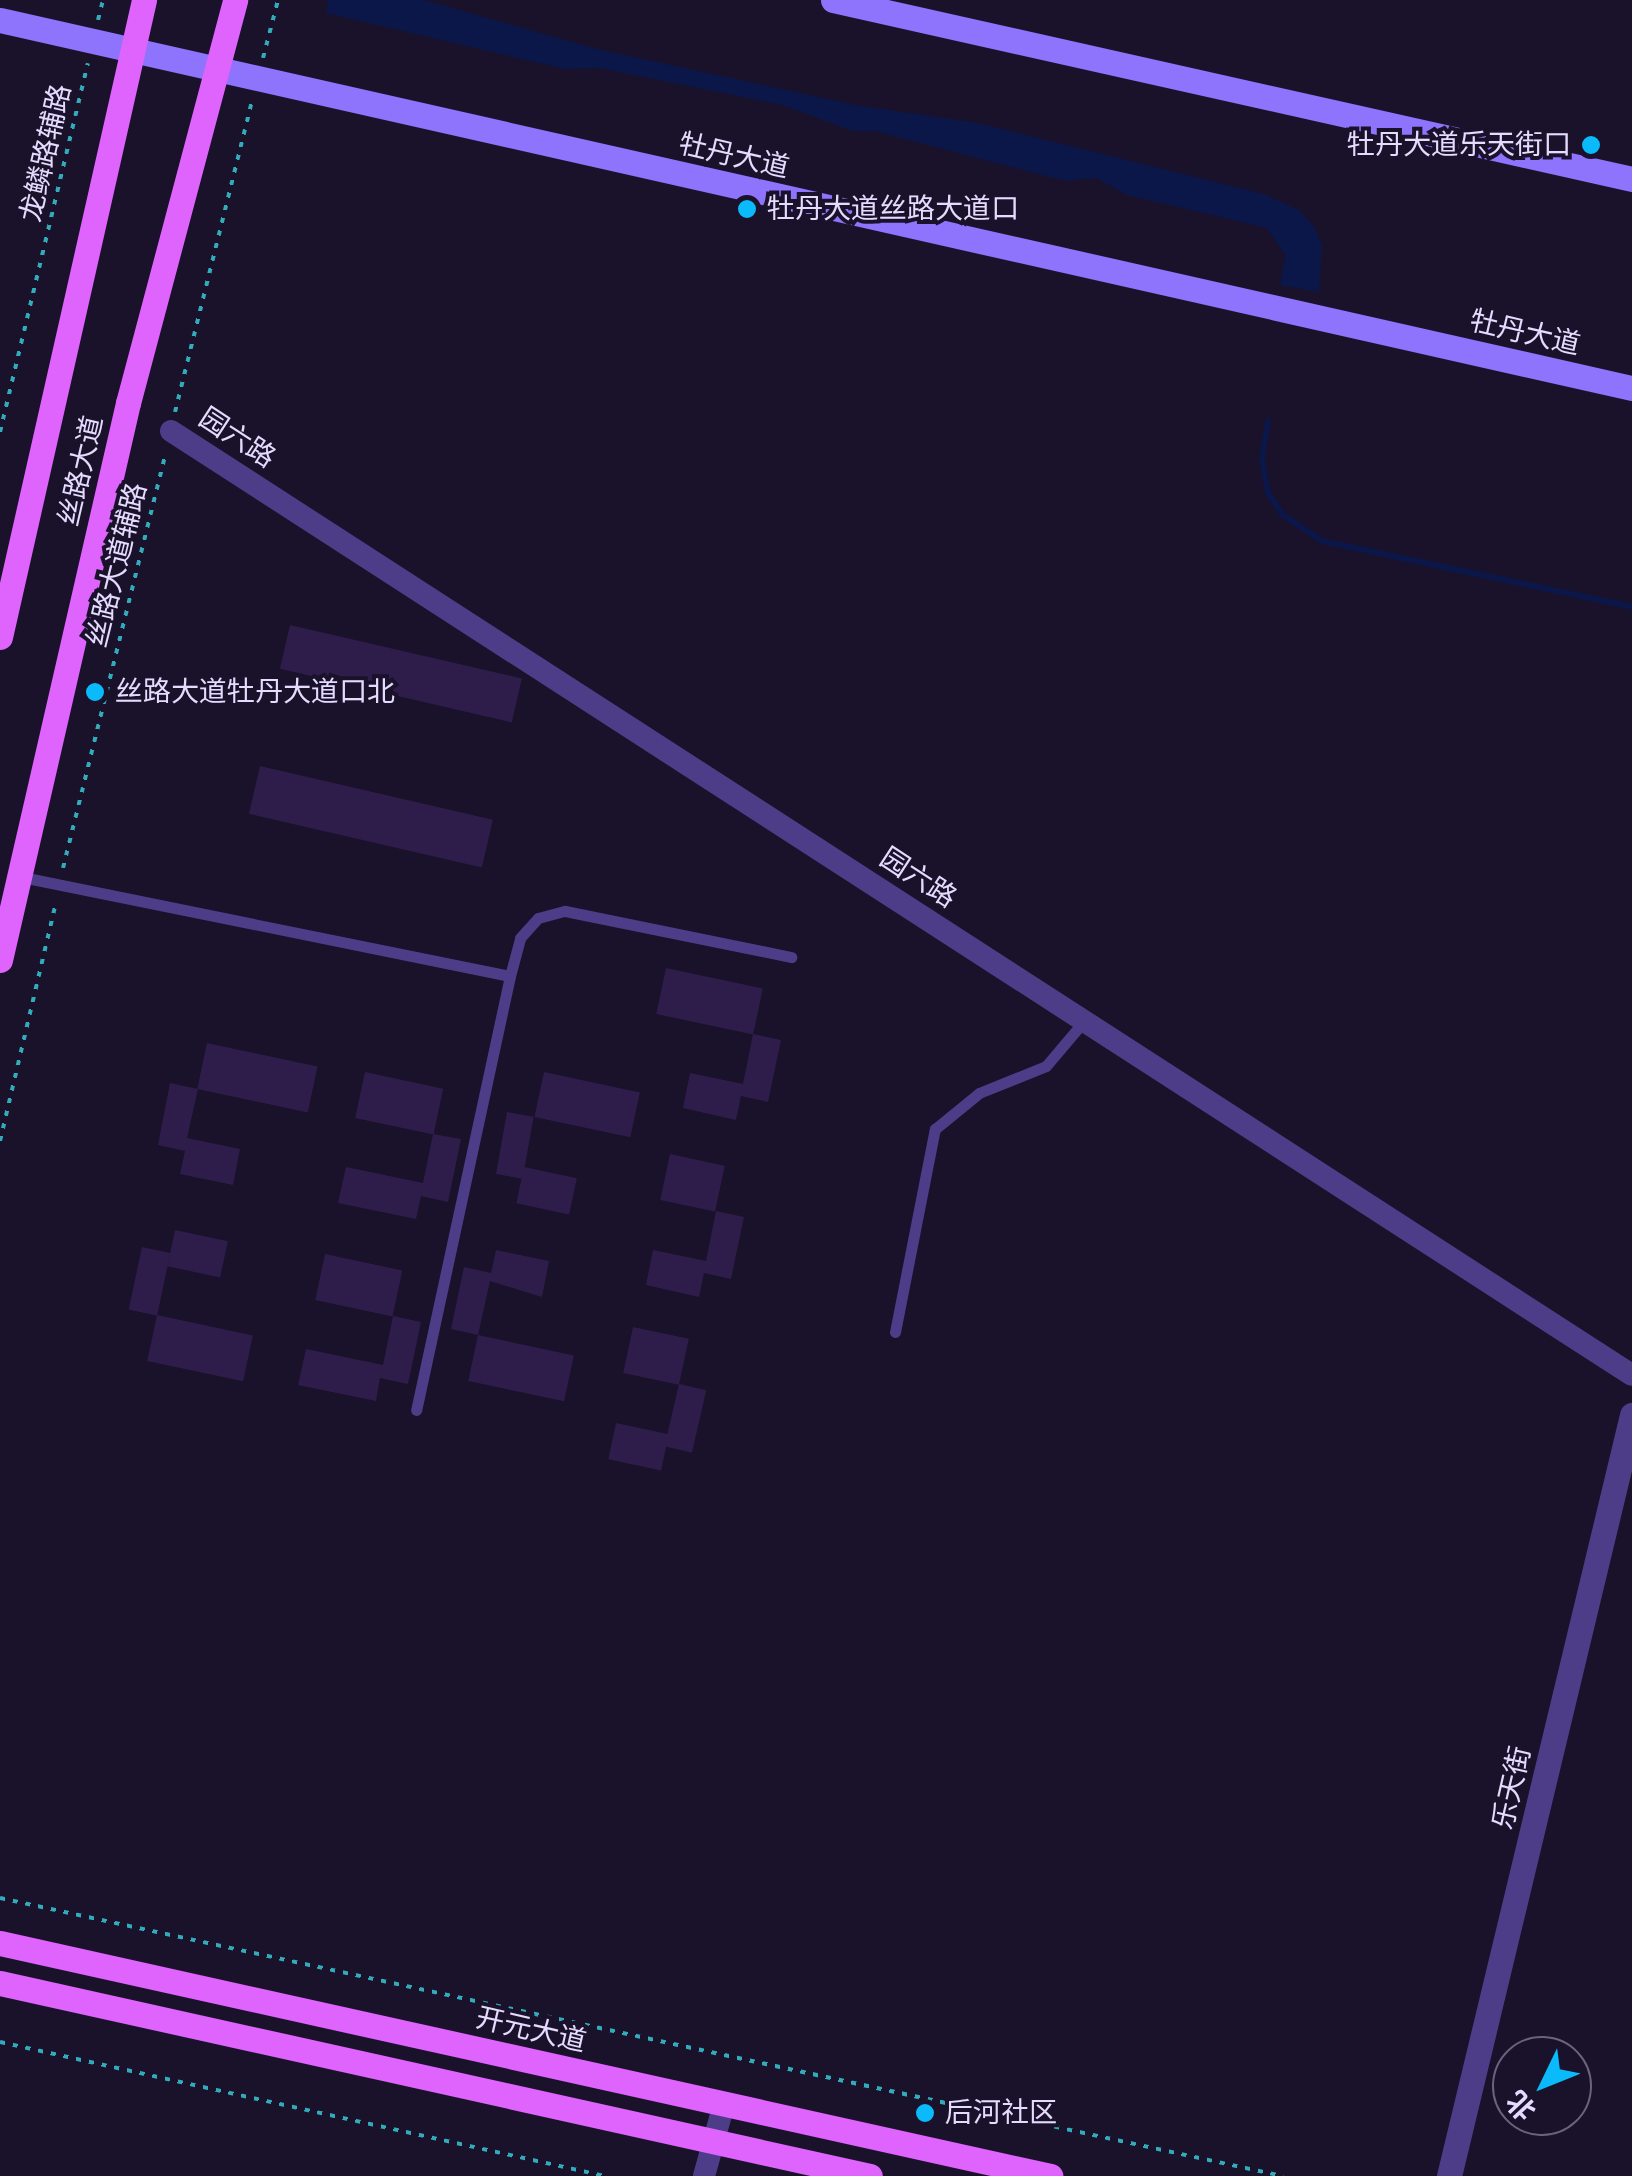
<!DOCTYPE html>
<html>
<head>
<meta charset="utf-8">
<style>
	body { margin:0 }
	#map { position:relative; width:1632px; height:2176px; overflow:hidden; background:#1a112a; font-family:Karla,"Noto Sans SC",sans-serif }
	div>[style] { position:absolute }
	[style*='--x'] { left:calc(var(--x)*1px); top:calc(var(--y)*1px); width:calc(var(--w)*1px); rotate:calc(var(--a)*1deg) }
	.water>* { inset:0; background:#0c1749 }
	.stream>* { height:6px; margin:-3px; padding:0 3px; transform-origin:3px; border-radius:3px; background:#0c1749 }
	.building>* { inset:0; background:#2e1d4b; transform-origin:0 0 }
	.path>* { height:4px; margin-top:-2px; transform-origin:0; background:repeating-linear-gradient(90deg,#32acbb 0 5px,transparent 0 13px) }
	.service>* { height:11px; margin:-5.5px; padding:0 5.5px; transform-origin:5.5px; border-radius:5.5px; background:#4d3d88 }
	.minor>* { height:22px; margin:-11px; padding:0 11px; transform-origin:11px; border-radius:11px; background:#4d3d88 }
	.tertiary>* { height:25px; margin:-12.5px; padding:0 12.5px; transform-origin:12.5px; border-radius:12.5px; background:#4d3d88 }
	.secondary>* { height:25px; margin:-12.5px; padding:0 12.5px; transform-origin:12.5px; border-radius:12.5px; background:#8e73fd }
	.primary>* { height:25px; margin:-12.5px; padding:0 12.5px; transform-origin:12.5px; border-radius:12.5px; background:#de64fd }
	.dots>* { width:28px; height:28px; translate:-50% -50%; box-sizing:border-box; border:5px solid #1a112a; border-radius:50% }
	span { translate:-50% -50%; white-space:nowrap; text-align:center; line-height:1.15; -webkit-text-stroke:8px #1a112a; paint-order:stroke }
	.poi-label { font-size:28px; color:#e5dbfe }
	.right { translate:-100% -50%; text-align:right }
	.left { translate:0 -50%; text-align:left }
	.street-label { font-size:28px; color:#e5dbfe }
	.north { position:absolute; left:1492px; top:2036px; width:100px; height:100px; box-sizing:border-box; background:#1a112a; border:2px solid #6b627f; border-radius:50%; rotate:227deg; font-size:28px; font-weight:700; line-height:40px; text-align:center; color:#e5dbfe }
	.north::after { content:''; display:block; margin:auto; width:35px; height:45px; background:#0abafb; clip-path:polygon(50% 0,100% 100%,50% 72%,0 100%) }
</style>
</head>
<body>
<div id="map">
	<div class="water">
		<i style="clip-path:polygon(328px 0,424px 0,597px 49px,855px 105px,978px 123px,1264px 194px,1299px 210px,1314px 226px,1322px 246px,1319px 292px,1280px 285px,1285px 255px,1267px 228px,1127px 195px,1096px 178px,1065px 181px,875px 131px,853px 131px,782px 105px,599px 68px,565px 69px,326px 13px)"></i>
	</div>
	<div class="stream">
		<i style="--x:1268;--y:421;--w:38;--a:99"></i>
		<i style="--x:1262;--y:459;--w:35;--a:80"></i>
		<i style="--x:1268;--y:493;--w:25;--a:56"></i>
		<i style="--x:1282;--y:514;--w:48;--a:34"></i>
		<i style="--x:1322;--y:541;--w:317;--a:12"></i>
	</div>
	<div class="building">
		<i style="left:290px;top:625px;width:238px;height:45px;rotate:13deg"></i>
		<i style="left:260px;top:766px;width:239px;height:49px;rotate:13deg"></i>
		<i style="left:666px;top:968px;width:99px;height:47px;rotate:12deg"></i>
		<i style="clip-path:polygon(753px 1034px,781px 1040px,768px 1102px,741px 1096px,736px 1120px,683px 1108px,690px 1073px,743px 1084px)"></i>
		<i style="left:207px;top:1043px;width:113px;height:47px;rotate:12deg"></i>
		<i style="left:365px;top:1072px;width:80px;height:47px;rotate:12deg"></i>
		<i style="left:544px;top:1072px;width:98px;height:46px;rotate:12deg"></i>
		<i style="clip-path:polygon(170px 1083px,198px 1089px,187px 1138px,240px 1149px,233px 1185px,180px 1174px,185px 1151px,158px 1145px)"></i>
		<i style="left:507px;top:1112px;width:27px;height:63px;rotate:10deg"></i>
		<i style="clip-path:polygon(433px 1134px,461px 1139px,448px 1202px,421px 1196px,416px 1219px,338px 1203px,346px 1167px,423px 1183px)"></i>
		<i style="left:670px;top:1154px;width:56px;height:47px;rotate:12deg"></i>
		<i style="left:524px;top:1167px;width:54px;height:37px;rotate:12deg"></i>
		<i style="clip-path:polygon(716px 1211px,744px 1217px,731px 1279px,704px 1273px,699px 1297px,646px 1285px,653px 1250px,706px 1261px)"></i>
		<i style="left:175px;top:1230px;width:54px;height:37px;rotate:12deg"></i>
		<i style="left:142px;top:1247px;width:29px;height:64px;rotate:12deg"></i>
		<i style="clip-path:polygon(496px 1250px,549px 1261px,542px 1297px,490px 1281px,478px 1335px,451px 1329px,464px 1267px,491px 1273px)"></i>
		<i style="left:325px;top:1254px;width:79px;height:47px;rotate:12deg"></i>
		<i style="left:157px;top:1315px;width:98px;height:47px;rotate:12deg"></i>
		<i style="clip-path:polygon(393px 1316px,421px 1322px,408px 1384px,380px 1378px,376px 1401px,298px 1385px,306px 1349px,383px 1365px)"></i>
		<i style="left:633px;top:1327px;width:57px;height:47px;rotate:12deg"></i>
		<i style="left:478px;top:1335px;width:98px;height:47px;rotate:12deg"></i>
		<i style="left:679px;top:1384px;width:28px;height:64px;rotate:13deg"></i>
		<i style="left:616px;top:1423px;width:54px;height:37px;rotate:12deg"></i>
	</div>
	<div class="path">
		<i style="--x:98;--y:20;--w:21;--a:-76"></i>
		<i style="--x:263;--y:58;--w:60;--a:-75.5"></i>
		<i style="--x:175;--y:412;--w:320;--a:-76.1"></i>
		<i style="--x:0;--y:432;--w:379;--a:-76.6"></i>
		<i style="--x:63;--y:868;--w:425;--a:-76.1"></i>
		<i style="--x:0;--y:1141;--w:245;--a:-76.8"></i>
		<i style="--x:0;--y:1898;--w:1313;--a:12.23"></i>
		<i style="--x:0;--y:2042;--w:620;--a:12.49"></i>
	</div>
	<div class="service">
		<i style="--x:17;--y:876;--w:503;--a:11.47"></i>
		<i style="--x:510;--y:976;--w:444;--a:102.2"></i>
		<i style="--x:510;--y:976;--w:39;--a:-75"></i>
		<i style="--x:520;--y:938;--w:27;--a:-48"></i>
		<i style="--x:538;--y:918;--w:28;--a:-15"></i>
		<i style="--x:565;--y:911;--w:231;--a:11.5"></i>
		<i style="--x:895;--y:1332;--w:207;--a:-78.9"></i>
		<i style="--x:935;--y:1129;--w:57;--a:-39.3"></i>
		<i style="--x:979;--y:1093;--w:72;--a:-21.9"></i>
		<i style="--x:1046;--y:1066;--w:59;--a:-49.8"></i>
	</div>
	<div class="minor">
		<i style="--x:171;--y:431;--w:1739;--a:32.87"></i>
		<i style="--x:704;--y:2176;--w:75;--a:-74.5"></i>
	</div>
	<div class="tertiary">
		<i style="--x:1449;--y:2176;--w:783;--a:-76.48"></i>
	</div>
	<div class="secondary">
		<i style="--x:833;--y:0;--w:819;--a:12.63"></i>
		<i style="--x:0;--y:20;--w:1673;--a:12.71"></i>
	</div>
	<div class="primary">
		<i style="--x:0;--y:637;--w:653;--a:-77.26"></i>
		<i style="--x:0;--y:960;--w:572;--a:-77.06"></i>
		<i style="--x:128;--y:403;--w:417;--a:-75.1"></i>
		<i style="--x:0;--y:1943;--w:1076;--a:12.51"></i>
		<i style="--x:0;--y:1983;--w:891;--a:12.51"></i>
	</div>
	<div class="dots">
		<i style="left:1591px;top:145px;background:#0abafb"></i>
		<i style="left:747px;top:209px;background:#0abafb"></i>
		<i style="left:95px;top:692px;background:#0abafb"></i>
		<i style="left:925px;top:2113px;background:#0abafb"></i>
	</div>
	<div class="poi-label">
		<span class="right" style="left:1571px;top:145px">牡丹大道乐天街口</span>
		<span class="left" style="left:767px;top:209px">牡丹大道丝路大道口</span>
		<span class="left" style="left:115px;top:692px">丝路大道牡丹大道口北</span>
		<span class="left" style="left:945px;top:2113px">后河社区</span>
	</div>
	<div class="street-label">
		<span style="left:46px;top:153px;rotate:-77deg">龙鳞路辅路</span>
		<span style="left:734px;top:156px;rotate:13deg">牡丹大道</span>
		<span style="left:1525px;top:333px;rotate:13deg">牡丹大道</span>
		<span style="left:237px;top:438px;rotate:33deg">园六路</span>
		<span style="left:81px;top:471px;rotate:-77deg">丝路大道</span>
		<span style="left:117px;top:565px;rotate:-76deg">丝路大道辅路</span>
		<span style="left:918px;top:878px;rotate:33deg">园六路</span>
		<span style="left:1512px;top:1788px;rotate:-77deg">乐天街</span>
		<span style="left:531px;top:2030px;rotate:13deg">开元大道</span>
	</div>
	<div class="north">北</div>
</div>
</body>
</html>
